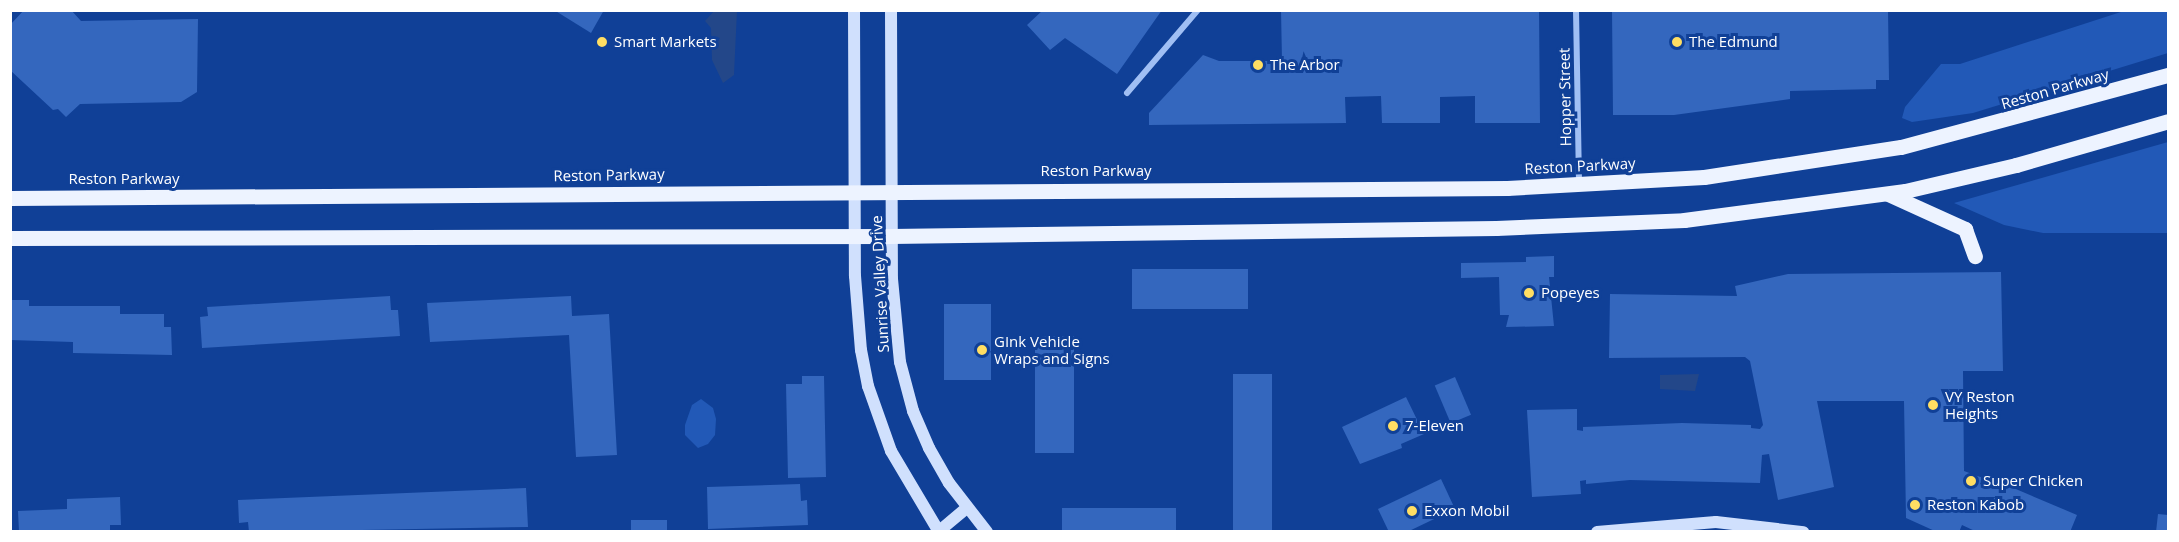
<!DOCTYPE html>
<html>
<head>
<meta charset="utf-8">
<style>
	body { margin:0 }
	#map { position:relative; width:2179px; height:542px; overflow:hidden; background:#104097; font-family:"Open Sans",sans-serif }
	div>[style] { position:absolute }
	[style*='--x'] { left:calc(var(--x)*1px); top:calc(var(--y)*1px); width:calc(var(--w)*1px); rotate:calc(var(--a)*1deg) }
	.green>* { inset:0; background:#2259b7 }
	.water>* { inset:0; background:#234789 }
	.building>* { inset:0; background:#3467be; transform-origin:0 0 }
	.street>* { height:6px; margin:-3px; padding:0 3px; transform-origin:3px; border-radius:3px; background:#a0bff4 }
	.secondary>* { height:12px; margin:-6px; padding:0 6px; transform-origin:6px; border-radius:6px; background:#d0e0fd }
	.primary>* { height:15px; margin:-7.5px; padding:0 7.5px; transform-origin:7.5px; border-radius:7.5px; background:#edf3ff }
	.dots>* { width:16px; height:16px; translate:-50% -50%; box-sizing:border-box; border:3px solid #104097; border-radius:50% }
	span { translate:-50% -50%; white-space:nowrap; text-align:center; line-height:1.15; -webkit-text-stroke:6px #104097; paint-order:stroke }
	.poi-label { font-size:15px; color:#fff }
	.left { translate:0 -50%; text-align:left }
	.street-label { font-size:15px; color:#fff }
	.frame { position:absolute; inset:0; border:12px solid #fff; pointer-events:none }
</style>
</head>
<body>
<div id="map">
	<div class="green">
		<i style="clip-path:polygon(2124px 11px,2168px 11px,2168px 53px,1973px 113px,1912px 122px,1902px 118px,1905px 107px,1941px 64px,1960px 64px)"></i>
		<i style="clip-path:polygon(2168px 142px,2168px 233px,2043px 233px,2004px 225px,1954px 203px)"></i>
		<i style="clip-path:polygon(701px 399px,713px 408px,716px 419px,715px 435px,708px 444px,698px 448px,685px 435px,685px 425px,692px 405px)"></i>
	</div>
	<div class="water">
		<i style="clip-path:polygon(714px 11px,737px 11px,734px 75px,723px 83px,712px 60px,711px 28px,705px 21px)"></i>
		<i style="clip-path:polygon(1699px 374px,1695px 391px,1660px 389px,1660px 375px)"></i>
	</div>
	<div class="building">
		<i style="clip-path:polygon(24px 10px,71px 10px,81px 21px,198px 19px,197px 92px,181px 102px,80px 104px,66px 117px,58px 109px,53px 110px,10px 70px,10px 25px)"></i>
		<i style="clip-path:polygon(554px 10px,604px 10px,591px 33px)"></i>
		<i style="clip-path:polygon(1043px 10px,1162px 10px,1117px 74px,1065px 38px,1050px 50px,1027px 25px)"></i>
		<i style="clip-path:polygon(1281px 10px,1539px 10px,1540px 123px,1475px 123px,1475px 96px,1440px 97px,1440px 123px,1382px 123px,1381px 96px,1345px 97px,1346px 123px,1149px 125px,1149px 113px,1203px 55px,1219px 61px,1282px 61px)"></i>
		<i style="clip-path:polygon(1612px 10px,1888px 10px,1889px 80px,1876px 80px,1876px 89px,1790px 91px,1790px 99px,1674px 115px,1613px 115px)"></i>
		<i style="clip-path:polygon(1554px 256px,1554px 277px,1549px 277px,1554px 326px,1506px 327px,1509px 315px,1500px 315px,1499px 277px,1461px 278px,1461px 263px,1526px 262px,1526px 257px)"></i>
		<i style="left:1132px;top:269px;width:116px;height:40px"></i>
		<i style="clip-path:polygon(2001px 272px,2003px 371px,1963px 371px,1964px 471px,1983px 478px,1980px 484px,1993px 489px,1997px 481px,2077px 515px,2070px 532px,1977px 532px,1962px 525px,1959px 532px,1937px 532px,1906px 518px,1904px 401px,1817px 401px,1834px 487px,1778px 500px,1769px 454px,1762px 455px,1760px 483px,1630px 480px,1586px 484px,1586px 480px,1580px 481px,1581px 494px,1532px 497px,1527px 410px,1577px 409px,1577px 430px,1583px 431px,1583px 427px,1682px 423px,1751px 425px,1751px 428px,1760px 429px,1763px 425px,1750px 361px,1745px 357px,1609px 358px,1610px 294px,1737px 296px,1735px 286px,1788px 274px)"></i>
		<i style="clip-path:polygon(390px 296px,391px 310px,398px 310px,400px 336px,202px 348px,200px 317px,208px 316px,207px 307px)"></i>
		<i style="clip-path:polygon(571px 296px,572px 316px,609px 314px,617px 455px,576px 457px,569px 335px,430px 342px,427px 303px)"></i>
		<i style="clip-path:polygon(10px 300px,29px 300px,29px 306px,120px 306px,120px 314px,164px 314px,164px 327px,171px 327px,172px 355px,73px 353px,73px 342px,10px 340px)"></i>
		<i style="left:944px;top:304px;width:47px;height:76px"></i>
		<i style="left:1035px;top:336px;width:39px;height:117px"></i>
		<i style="left:1233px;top:374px;width:39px;height:158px"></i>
		<i style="clip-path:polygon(802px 376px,824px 376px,826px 477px,788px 478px,786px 384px,802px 384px)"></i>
		<i style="left:1455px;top:377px;width:41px;height:22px;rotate:67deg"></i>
		<i style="clip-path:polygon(1406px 397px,1424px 434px,1401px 444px,1402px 448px,1360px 464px,1342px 427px)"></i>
		<i style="clip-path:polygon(1441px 479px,1455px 509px,1407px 532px,1389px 532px,1378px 509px)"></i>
		<i style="clip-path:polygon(800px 484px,801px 501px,807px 500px,808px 525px,708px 529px,707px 487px)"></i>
		<i style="clip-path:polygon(526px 488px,528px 527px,249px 532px,248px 522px,239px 523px,238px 500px)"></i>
		<i style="clip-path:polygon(120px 497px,121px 525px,110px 525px,110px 532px,19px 532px,18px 511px,67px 509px,67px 499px)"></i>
		<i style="left:1176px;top:508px;width:24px;height:114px;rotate:90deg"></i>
		<i style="clip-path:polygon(2158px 514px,2168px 515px,2168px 532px,2156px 532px)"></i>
		<i style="left:631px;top:520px;width:36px;height:12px"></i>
	</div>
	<div class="street">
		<i style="--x:1576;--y:10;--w:174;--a:89"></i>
		<i style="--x:1127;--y:93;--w:109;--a:-49.5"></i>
	</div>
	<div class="secondary">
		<i style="--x:854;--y:10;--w:266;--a:89.8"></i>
		<i style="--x:855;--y:276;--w:74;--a:85.4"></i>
		<i style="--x:861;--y:350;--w:37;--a:79"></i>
		<i style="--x:868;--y:386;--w:69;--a:70.5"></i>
		<i style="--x:891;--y:451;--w:94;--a:59.3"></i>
		<i style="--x:891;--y:10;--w:269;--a:89.8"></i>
		<i style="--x:892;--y:279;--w:83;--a:84.5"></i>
		<i style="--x:900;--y:362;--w:51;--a:75.1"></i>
		<i style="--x:913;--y:411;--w:40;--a:66.6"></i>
		<i style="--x:929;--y:448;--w:40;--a:60.3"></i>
		<i style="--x:949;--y:483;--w:62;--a:52.2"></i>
		<i style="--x:938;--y:532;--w:38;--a:-40"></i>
		<i style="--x:1597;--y:532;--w:119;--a:-4.8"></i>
		<i style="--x:1716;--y:522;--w:88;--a:6.6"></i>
	</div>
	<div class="primary">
		<i style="--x:1888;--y:194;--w:85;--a:24.4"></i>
		<i style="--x:1965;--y:229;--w:29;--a:70"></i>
		<i style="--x:10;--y:198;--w:1497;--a:-0.38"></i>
		<i style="--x:1507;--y:188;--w:197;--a:-3.2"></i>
		<i style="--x:1704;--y:177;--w:199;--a:-8.7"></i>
		<i style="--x:1901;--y:147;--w:277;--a:-15.1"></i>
		<i style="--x:10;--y:238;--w:881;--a:-0.13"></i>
		<i style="--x:891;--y:236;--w:605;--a:-0.76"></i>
		<i style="--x:1496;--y:228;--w:188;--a:-2.4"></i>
		<i style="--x:1684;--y:220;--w:223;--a:-7.5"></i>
		<i style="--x:1905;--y:191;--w:114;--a:-13.2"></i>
		<i style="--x:2016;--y:165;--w:158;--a:-16.1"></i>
	</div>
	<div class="dots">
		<i style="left:602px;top:42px;background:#ffde63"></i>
		<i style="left:1677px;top:42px;background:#ffde63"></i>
		<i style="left:1258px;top:65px;background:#ffde63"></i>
		<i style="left:1529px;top:293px;background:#ffde63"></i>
		<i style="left:982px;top:350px;background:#ffde63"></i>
		<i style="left:1933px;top:405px;background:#ffde63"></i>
		<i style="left:1393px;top:426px;background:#ffde63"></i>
		<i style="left:1971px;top:481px;background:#ffde63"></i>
		<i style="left:1915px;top:505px;background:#ffde63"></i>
		<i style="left:1412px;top:511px;background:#ffde63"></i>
	</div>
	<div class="poi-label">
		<span class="left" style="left:614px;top:42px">Smart Markets</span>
		<span class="left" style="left:1689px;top:42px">The Edmund</span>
		<span class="left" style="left:1270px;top:65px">The Arbor</span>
		<span class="left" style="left:1541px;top:293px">Popeyes</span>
		<span class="left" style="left:994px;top:350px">GInk Vehicle<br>Wraps and Signs</span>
		<span class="left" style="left:1945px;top:405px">VY Reston<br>Heights</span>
		<span class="left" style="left:1405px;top:426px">7-Eleven</span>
		<span class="left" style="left:1983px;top:481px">Super Chicken</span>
		<span class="left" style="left:1927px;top:505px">Reston Kabob</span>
		<span class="left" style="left:1424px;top:511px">Exxon Mobil</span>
	</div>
	<div class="street-label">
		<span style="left:2055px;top:89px;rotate:-16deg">Reston Parkway</span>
		<span style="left:1565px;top:97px;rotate:-91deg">Hopper Street</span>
		<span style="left:1580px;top:166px;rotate:-3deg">Reston Parkway</span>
		<span style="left:1096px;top:171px">Reston Parkway</span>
		<span style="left:609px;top:175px;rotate:-1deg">Reston Parkway</span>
		<span style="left:124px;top:179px">Reston Parkway</span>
		<span style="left:880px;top:284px;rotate:-93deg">Sunrise Valley Drive</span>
	</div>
	<div class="frame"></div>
</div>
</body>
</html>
